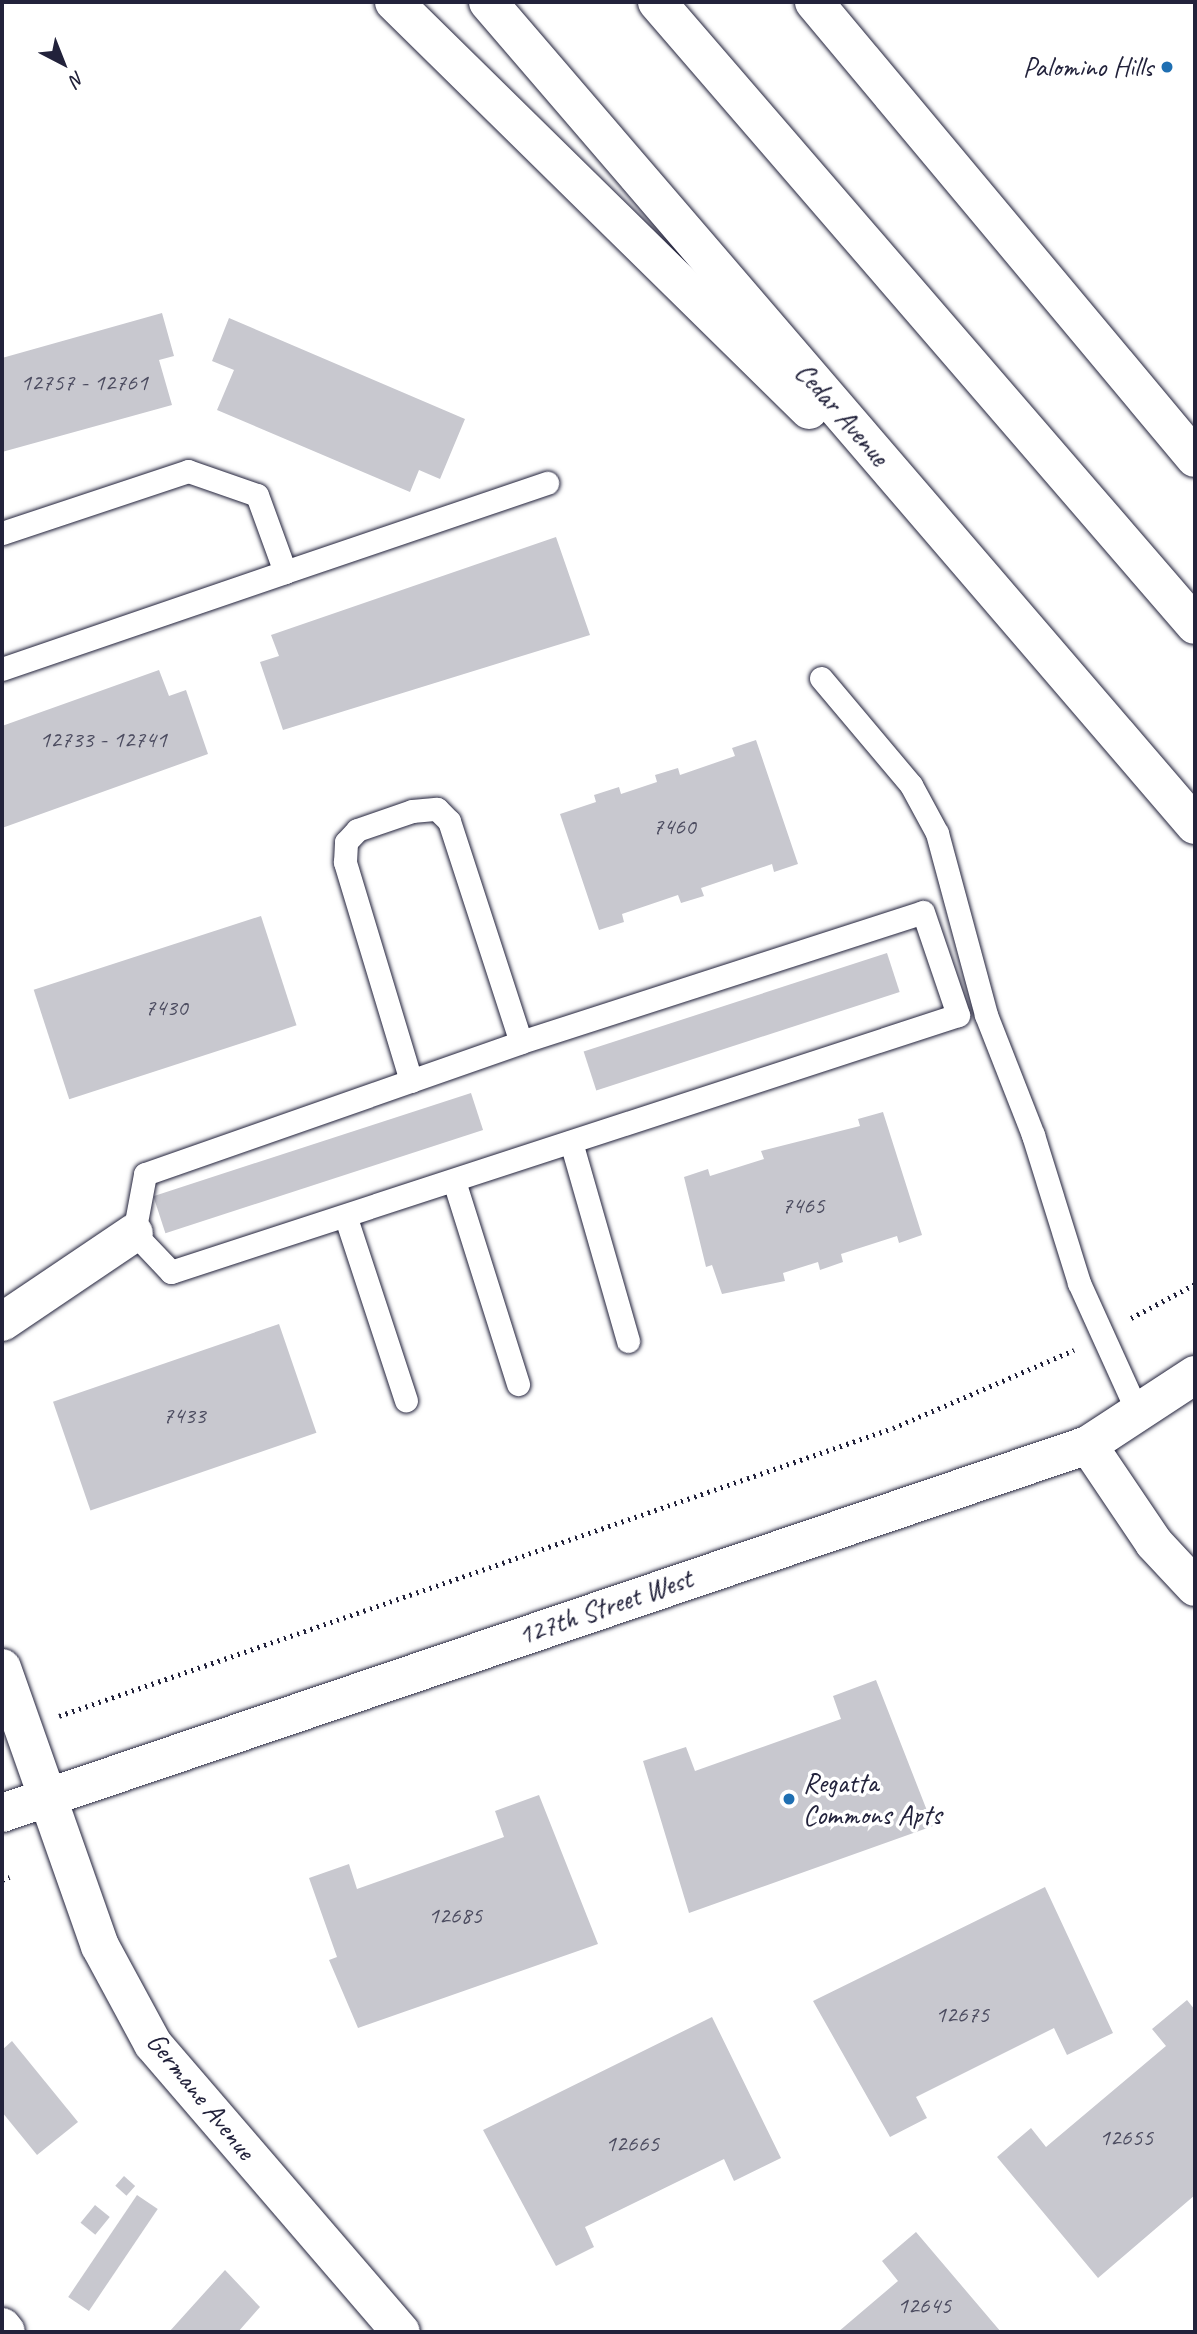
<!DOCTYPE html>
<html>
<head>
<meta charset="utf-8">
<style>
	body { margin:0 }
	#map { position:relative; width:1197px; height:2334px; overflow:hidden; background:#fff; font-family:Caveat,sans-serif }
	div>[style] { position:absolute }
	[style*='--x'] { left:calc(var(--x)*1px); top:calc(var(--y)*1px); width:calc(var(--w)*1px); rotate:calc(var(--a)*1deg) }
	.building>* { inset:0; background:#c8c8cf; transform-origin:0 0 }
	.path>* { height:4.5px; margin-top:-2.25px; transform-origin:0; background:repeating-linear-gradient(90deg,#22223b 0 2px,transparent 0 7px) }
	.roads { filter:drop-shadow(0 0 2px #22223b) drop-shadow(0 0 2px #22223b) }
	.lane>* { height:23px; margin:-11.5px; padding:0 11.5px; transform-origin:11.5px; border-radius:11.5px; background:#fff }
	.street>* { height:38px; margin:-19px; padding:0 19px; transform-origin:19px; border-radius:19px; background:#fff }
	.secondary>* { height:38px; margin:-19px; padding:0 19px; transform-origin:19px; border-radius:19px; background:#fff }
	.highway>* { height:38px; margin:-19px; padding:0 19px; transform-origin:19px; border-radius:19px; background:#fff }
	.dots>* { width:19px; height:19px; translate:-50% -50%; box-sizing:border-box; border:4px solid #fff; border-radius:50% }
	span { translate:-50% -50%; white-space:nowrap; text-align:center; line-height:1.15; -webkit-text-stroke:7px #fff; paint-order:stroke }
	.number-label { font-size:24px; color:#4c4c60 }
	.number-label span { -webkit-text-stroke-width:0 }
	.poi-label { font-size:28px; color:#22223b }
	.right { translate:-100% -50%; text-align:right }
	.left { translate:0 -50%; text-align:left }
	.street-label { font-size:28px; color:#22223b }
	.frame { position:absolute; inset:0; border:4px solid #22223b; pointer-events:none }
	.north { position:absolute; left:28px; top:28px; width:70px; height:70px; -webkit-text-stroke:5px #fff; paint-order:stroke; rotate:138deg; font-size:19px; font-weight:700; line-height:28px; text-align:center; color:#22223b }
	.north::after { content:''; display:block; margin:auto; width:24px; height:32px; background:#22223b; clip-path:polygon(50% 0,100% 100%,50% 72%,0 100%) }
</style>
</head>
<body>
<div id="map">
	<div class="building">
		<i style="clip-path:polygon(162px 313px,174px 356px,159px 360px,172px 405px,2px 452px,2px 358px)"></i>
		<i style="clip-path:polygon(229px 318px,465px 419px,440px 479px,419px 470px,410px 492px,217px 410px,234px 370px,212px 361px)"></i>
		<i style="clip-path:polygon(556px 537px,590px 635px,283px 730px,260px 662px,279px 656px,271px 635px)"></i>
		<i style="clip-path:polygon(159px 670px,169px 696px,186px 690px,208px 754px,2px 828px,2px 726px)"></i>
		<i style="clip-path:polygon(756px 740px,798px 864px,774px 872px,772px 864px,701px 888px,704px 896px,681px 903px,678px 895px,622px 914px,624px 922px,599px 930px,560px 814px,596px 802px,594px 795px,619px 787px,621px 794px,657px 782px,655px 775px,678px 768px,680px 775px,735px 756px,732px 748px)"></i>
		<i style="left:261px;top:916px;width:115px;height:239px;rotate:72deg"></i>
		<i style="left:887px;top:953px;width:41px;height:319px;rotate:72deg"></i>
		<i style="left:471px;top:1093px;width:39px;height:334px;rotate:72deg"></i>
		<i style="clip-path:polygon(883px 1112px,922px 1235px,899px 1243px,897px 1236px,841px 1254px,843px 1262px,820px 1270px,818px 1262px,783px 1273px,785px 1281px,722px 1294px,712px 1265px,706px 1267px,684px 1177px,708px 1169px,710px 1176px,764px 1159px,761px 1151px,860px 1126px,858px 1119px)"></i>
		<i style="left:279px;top:1324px;width:115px;height:239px;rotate:71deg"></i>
		<i style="clip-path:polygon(876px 1680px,933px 1826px,689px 1913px,643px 1761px,686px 1747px,695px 1771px,841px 1719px,833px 1696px)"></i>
		<i style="clip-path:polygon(539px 1795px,598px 1944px,358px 2028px,329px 1960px,337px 1957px,309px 1878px,349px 1864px,357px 1889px,504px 1837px,495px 1811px)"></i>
		<i style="clip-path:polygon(1045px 1887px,1113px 2033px,1067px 2055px,1054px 2028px,916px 2097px,927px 2118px,890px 2137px,813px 2001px)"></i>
		<i style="clip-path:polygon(1187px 2000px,1195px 2010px,1195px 2195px,1098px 2278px,997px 2157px,1031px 2128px,1046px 2147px,1166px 2046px,1152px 2029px)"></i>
		<i style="clip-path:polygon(712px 2017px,781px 2158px,734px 2181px,724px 2159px,585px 2227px,594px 2247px,556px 2266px,483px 2130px)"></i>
		<i style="clip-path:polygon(12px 2041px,78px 2122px,37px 2155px,2px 2112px,2px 2050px)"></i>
		<i style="left:124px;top:2176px;width:15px;height:13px;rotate:42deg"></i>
		<i style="left:137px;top:2195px;width:25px;height:123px;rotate:34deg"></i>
		<i style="left:95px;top:2205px;width:19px;height:23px;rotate:39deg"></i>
		<i style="clip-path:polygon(916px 2232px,1001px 2332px,838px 2332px,898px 2281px,882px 2261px)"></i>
		<i style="clip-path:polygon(225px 2270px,260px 2307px,238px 2332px,169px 2332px)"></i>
	</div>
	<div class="path">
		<i style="--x:1131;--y:1318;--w:72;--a:-28"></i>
		<i style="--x:59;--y:1716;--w:882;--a:-19.05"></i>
		<i style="--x:893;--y:1428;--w:197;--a:-23.3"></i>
		<i style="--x:2;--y:1880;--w:8;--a:-23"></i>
	</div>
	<div class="roads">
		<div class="lane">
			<i style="--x:2;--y:533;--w:196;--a:-18.4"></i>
			<i style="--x:188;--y:471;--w:73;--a:19.2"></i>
			<i style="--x:257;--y:495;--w:82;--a:70"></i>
			<i style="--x:285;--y:572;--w:299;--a:161.1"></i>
			<i style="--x:285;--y:572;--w:277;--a:-18.8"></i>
			<i style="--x:821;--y:678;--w:140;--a:49.9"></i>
			<i style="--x:911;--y:785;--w:55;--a:61.6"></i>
			<i style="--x:937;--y:833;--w:188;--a:74.9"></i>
			<i style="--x:986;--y:1015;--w:129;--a:68.6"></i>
			<i style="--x:1033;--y:1135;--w:155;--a:72.7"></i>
			<i style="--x:1079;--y:1283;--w:143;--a:65.6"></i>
			<i style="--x:923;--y:912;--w:109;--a:71.2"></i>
			<i style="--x:958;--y:1015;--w:828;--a:161.92"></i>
			<i style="--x:171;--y:1272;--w:54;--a:-133.5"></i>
			<i style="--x:134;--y:1233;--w:60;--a:-79.4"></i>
			<i style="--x:145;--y:1174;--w:398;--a:-19.3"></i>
			<i style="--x:521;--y:1042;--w:422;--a:-17.9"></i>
			<i style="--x:411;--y:1081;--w:229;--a:-106.8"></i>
			<i style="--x:345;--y:862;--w:20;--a:-87"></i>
			<i style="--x:346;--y:842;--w:16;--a:-47"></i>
			<i style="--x:357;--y:830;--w:58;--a:-19.1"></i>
			<i style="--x:412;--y:811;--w:25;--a:-5"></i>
			<i style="--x:437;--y:809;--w:17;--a:45"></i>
			<i style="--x:449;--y:821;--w:232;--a:72"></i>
			<i style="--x:571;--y:1142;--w:207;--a:74"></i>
			<i style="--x:454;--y:1181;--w:213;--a:72.5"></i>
			<i style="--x:346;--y:1218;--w:192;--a:71.8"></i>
		</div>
		<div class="street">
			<i style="--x:2;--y:1322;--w:159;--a:-34"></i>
			<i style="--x:2;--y:1668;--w:295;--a:70.6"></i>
			<i style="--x:100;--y:1946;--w:111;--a:61.6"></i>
			<i style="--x:153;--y:2044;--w:380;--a:49.3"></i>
			<i style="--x:2;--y:2327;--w:6;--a:51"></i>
		</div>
		<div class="secondary">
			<i style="--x:2;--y:1813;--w:1147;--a:-18.72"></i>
			<i style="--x:1088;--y:1445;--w:128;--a:-33.2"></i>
		</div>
		<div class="highway">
			<i style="--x:394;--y:2;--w:582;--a:44.51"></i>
			<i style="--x:488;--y:2;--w:1085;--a:49.34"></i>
			<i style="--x:657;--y:2;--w:823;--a:49.19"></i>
			<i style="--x:814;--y:2;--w:594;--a:50.12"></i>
			<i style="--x:1088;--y:1445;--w:118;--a:56"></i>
			<i style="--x:1154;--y:1543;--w:60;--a:47"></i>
		</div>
	</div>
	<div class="dots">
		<i style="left:1167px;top:67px;background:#1f6fb2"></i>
		<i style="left:789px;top:1799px;background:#1f6fb2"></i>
	</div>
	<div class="number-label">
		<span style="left:84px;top:383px">12757 - 12761</span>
		<span style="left:103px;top:740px">12733 - 12741</span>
		<span style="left:674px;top:827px">7460</span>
		<span style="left:166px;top:1008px">7430</span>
		<span style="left:803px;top:1206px">7465</span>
		<span style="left:184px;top:1416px">7433</span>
		<span style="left:455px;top:1916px">12685</span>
		<span style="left:962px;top:2015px">12675</span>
		<span style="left:1126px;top:2138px">12655</span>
		<span style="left:632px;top:2144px">12665</span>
		<span style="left:924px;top:2306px">12645</span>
	</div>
	<div class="poi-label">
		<span class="right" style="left:1153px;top:67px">Palomino Hills</span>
		<span class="left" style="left:803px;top:1799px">Regatta<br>Commons Apts</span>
	</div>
	<div class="street-label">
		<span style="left:842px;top:414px;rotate:49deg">Cedar Avenue</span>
		<span style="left:605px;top:1607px;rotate:-19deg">127th Street West</span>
		<span style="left:201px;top:2096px;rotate:51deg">Germane Avenue</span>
	</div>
	<div class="frame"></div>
	<div class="north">N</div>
</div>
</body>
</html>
